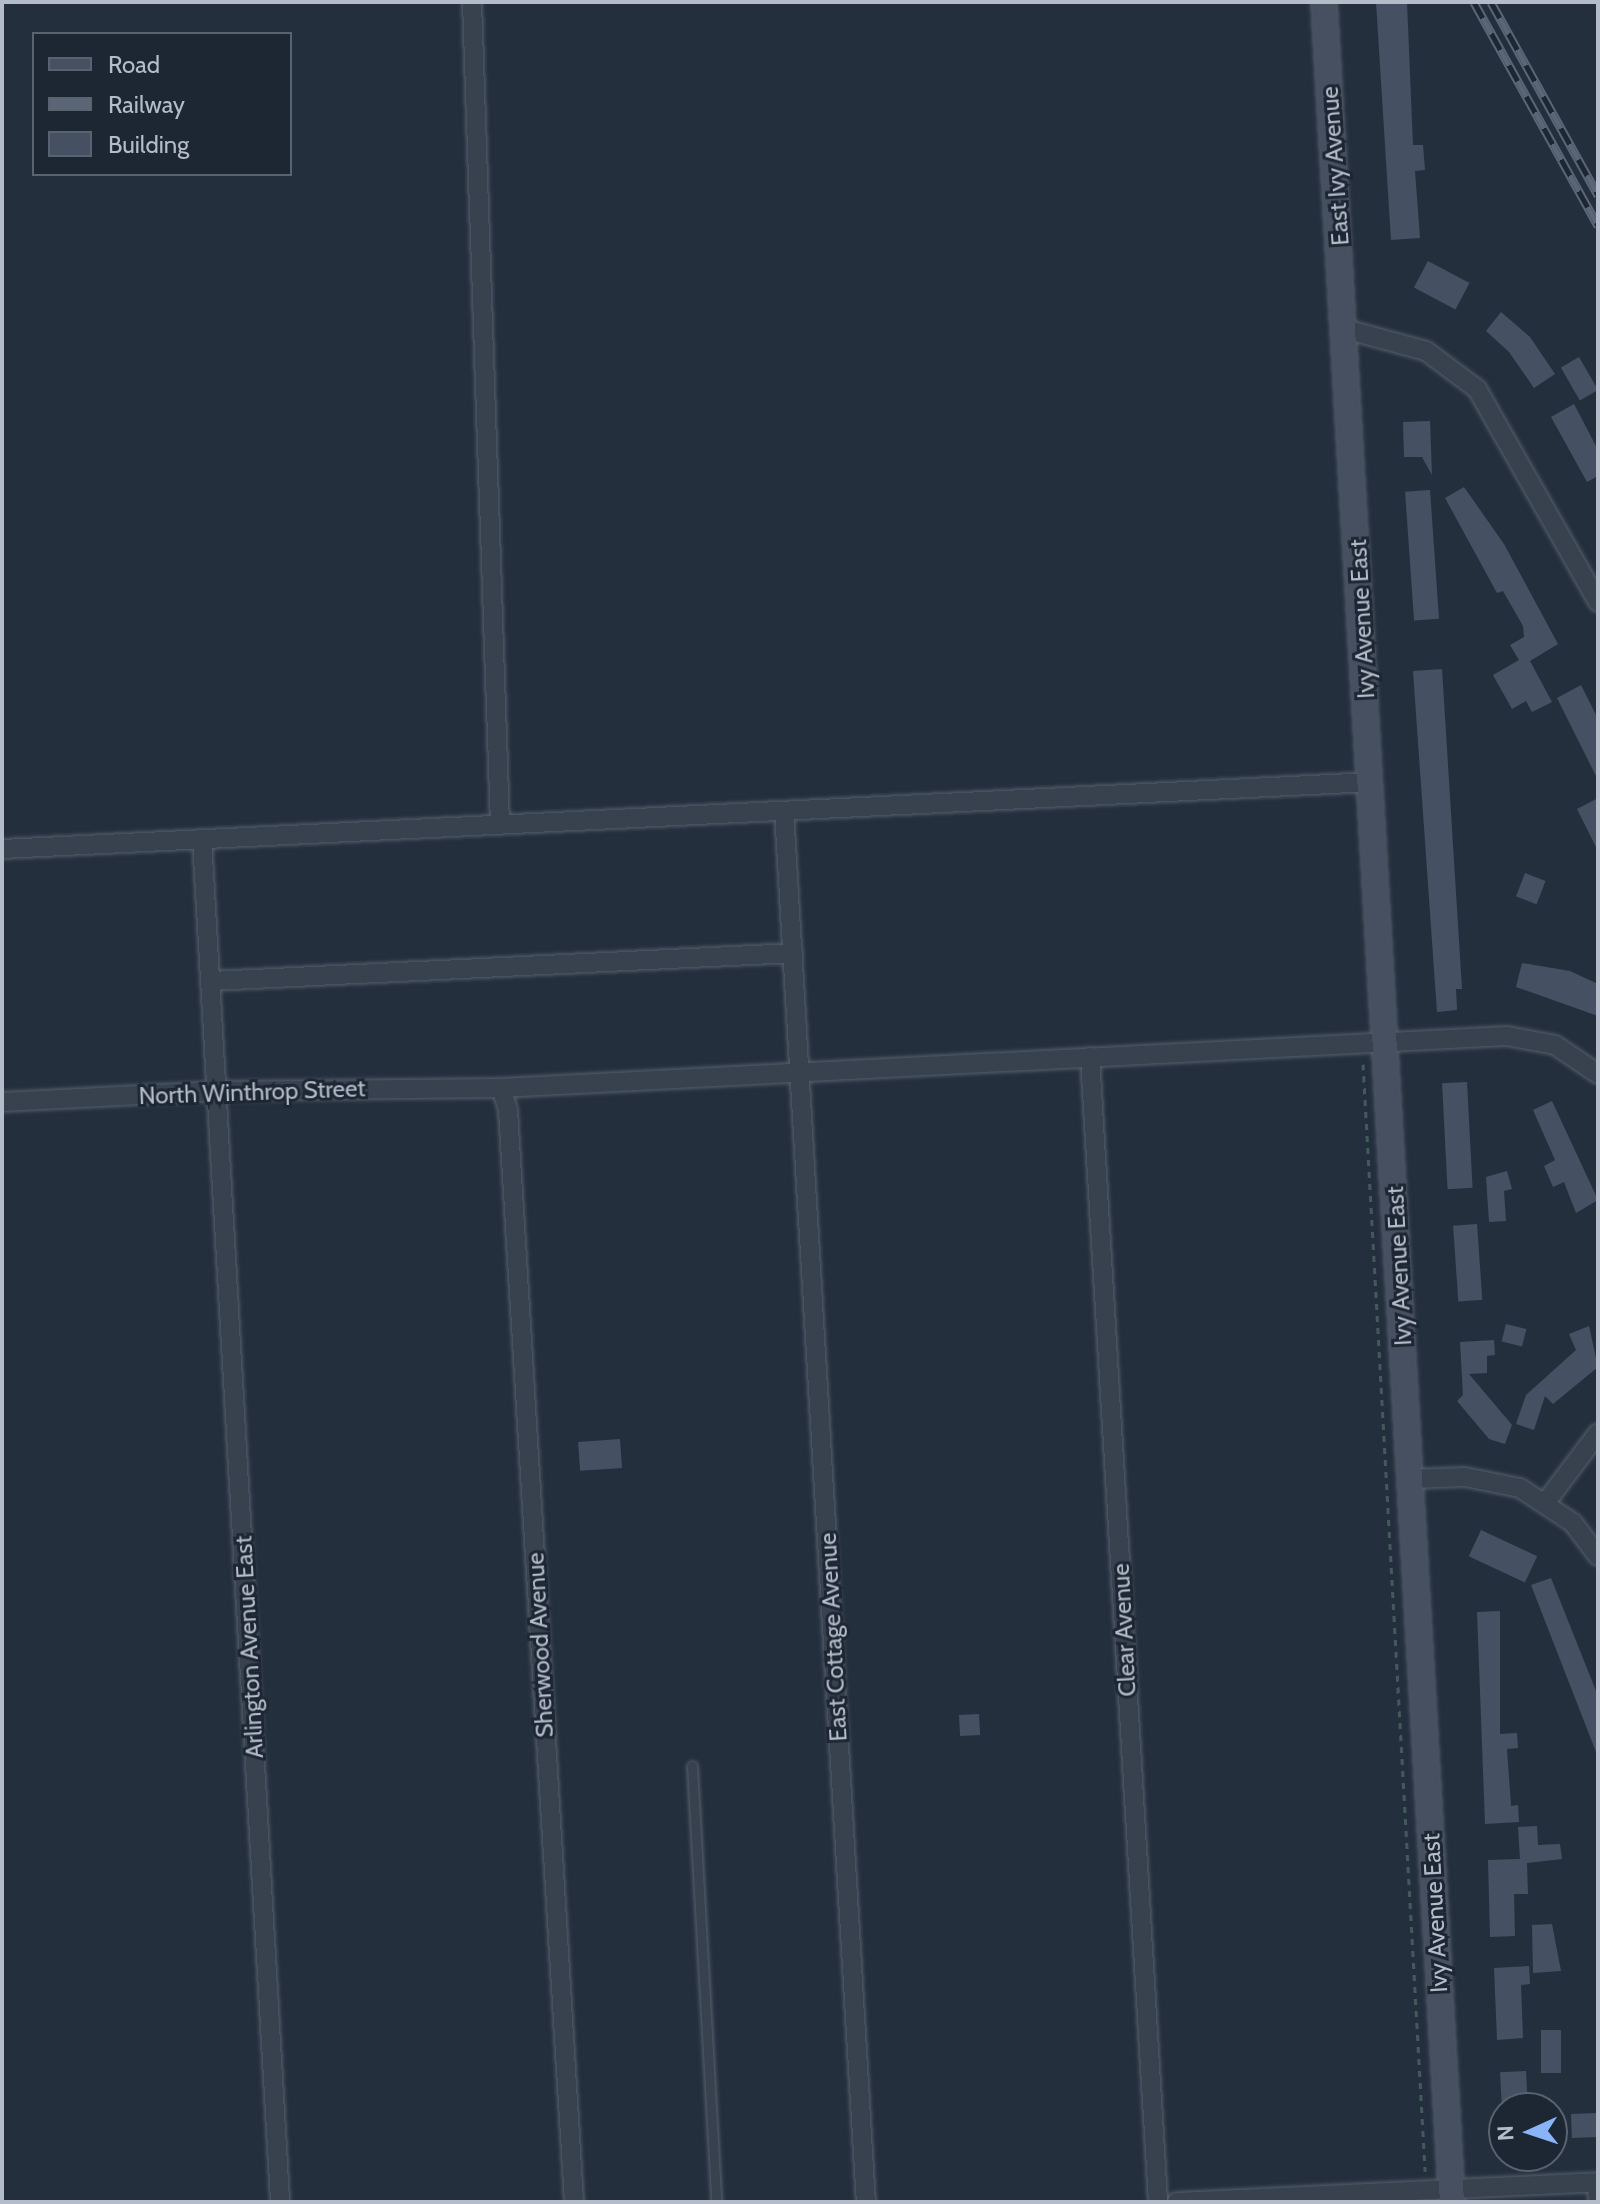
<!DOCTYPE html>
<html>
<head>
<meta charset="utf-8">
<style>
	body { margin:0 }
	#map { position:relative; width:1600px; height:2204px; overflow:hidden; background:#242f3e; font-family:Cabin,sans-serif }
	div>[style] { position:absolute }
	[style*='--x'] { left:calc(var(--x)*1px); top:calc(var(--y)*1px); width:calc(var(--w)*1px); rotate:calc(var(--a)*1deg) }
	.building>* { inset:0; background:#455162; transform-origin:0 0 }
	.path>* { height:3px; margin-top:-1.5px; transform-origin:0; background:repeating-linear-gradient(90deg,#44595c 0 6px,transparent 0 12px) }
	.roads { filter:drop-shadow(0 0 2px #565f6c) drop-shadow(0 0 2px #565f6c) }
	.lane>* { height:9px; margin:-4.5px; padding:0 4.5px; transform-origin:4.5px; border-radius:4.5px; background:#38414e }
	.street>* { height:18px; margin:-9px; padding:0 9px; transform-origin:9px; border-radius:9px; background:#38414e }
	.secondary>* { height:24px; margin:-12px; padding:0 12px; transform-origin:12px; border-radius:12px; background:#465061 }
	.rail>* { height:9px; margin-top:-4.5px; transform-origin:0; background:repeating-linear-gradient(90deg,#1d2633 0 18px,#5a6575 0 36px); box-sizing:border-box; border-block:2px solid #5a6575 }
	span { translate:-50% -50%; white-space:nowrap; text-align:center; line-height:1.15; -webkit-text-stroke:6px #1d2633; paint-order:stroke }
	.street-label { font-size:24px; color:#b4bcc9 }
	.frame { position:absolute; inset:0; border:4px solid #b4bcc9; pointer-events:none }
	.legend { position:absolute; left:32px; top:32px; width:260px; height:144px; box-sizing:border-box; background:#1d2633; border:2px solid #59626f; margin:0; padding:10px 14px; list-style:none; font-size:24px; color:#b4bcc9 }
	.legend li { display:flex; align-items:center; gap:16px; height:40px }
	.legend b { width:40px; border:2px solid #59626f }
	.north { position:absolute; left:1488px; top:2092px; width:80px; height:80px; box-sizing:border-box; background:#1d2633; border:2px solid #59626f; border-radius:50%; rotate:267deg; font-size:22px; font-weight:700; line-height:32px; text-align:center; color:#b4bcc9 }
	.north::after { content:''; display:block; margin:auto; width:28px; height:36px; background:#8ab4f8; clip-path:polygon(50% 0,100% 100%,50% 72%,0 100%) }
</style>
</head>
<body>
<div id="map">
	<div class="building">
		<i style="clip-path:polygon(1376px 2px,1407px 2px,1413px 145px,1423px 145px,1425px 170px,1415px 171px,1420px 238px,1391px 240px)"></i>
		<i style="left:1428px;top:261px;width:47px;height:30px;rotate:28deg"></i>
		<i style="clip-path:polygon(1501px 312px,1530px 337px,1555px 374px,1534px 388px,1509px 352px,1486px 331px)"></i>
		<i style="left:1579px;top:357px;width:38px;height:21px;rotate:60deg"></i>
		<i style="clip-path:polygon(1574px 404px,1598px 450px,1598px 476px,1587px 482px,1551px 417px)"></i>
		<i style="clip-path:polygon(1430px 421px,1432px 475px,1422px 457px,1404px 457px,1403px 422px)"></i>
		<i style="clip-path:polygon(1464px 487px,1504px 544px,1558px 644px,1530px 661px,1552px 702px,1532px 712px,1526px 701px,1512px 709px,1493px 675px,1519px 660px,1510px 645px,1524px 637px,1523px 626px,1503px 591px,1497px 593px,1445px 498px)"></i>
		<i style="left:1430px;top:490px;width:129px;height:25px;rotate:86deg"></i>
		<i style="clip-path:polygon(1442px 669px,1462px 989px,1456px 989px,1457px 1010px,1437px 1012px,1413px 671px)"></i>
		<i style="clip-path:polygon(1581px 685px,1598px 719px,1598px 780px,1557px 698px)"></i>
		<i style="clip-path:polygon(1598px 798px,1598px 851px,1577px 809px)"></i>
		<i style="left:1525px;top:873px;width:22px;height:25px;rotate:21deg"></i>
		<i style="clip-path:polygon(1522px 963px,1570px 971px,1598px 984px,1598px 1016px,1516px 987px)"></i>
		<i style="left:1467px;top:1082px;width:106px;height:25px;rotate:87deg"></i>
		<i style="clip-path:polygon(1552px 1101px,1598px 1200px,1576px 1213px,1564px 1182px,1553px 1187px,1544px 1166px,1555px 1160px,1533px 1110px)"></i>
		<i style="clip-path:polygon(1507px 1171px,1512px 1189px,1504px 1191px,1506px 1221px,1489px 1222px,1486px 1177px)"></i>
		<i style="left:1477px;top:1224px;width:76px;height:24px;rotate:86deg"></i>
		<i style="left:1506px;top:1324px;width:21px;height:18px;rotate:14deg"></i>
		<i style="clip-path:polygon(1589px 1326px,1598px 1367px,1553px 1404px,1545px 1396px,1534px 1430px,1516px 1424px,1526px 1395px,1576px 1350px,1569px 1334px)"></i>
		<i style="clip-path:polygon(1494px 1340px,1495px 1355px,1487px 1356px,1487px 1373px,1469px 1374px,1512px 1425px,1505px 1444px,1489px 1439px,1457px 1401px,1463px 1395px,1460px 1342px)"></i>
		<i style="left:620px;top:1439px;width:29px;height:42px;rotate:86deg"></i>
		<i style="left:1481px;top:1530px;width:62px;height:29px;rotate:25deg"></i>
		<i style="clip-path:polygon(1551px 1578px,1598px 1696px,1598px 1757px,1531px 1585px)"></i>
		<i style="clip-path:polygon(1500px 1611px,1500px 1734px,1517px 1733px,1518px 1748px,1507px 1749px,1511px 1806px,1518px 1805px,1519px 1822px,1485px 1824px,1477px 1612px)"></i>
		<i style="left:979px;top:1714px;width:21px;height:20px;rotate:87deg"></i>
		<i style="clip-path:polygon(1537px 1826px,1538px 1845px,1560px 1844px,1562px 1859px,1527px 1863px,1528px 1894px,1514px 1894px,1515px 1936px,1490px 1937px,1488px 1860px,1520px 1859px,1518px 1827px)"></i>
		<i style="clip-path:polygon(1552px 1924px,1561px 1971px,1533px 1973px,1532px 1925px)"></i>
		<i style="clip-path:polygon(1529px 1966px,1530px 1984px,1521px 1985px,1523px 2038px,1497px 2040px,1494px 1968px)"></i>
		<i style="left:1561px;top:2030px;width:43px;height:20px;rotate:90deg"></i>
		<i style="left:1526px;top:2071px;width:33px;height:26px;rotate:87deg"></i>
		<i style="left:1597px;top:2113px;width:24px;height:26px;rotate:88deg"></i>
	</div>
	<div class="path">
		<i style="--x:1363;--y:1064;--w:1109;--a:86.79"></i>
	</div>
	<div class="roads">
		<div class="lane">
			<i style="--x:692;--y:1766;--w:437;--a:86.8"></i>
			<i style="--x:1592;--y:2183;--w:19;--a:87"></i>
		</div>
		<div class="street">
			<i style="--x:472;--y:2;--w:822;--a:88.05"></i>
			<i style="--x:1345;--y:329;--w:84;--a:15.2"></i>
			<i style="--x:1426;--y:351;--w:64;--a:36.7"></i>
			<i style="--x:1477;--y:389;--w:245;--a:60.4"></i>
			<i style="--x:784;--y:811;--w:1393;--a:86.63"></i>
			<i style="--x:202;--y:839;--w:1365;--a:86.72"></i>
			<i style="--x:2;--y:849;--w:1371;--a:-2.8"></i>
			<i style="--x:211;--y:981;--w:583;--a:-2.75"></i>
			<i style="--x:1090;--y:1057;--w:1147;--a:86.6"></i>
			<i style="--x:501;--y:1088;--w:23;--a:72"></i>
			<i style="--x:508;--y:1110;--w:1094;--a:86.54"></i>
			<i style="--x:2;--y:1102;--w:216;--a:-2.9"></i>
			<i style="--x:218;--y:1091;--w:283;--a:-0.6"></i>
			<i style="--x:501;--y:1088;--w:1007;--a:-2.96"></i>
			<i style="--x:1507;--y:1036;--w:49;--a:10.6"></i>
			<i style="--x:1555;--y:1045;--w:52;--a:34"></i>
			<i style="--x:1411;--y:1479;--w:54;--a:-2.1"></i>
			<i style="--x:1465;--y:1477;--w:56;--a:11.3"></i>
			<i style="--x:1520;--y:1488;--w:64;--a:33.4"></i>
			<i style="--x:1573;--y:1523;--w:41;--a:52.9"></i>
			<i style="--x:1546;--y:1502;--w:86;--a:-53"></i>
			<i style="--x:1177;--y:2202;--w:421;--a:-2.7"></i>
		</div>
		<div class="secondary">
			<i style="--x:1324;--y:2;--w:2204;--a:86.67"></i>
		</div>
	</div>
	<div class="rail">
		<i style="--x:1474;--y:2;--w:256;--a:61"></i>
		<i style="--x:1491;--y:2;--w:221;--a:61"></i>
	</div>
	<div class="street-label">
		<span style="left:1335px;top:166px;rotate:-94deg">East Ivy Avenue</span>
		<span style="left:1362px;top:619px;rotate:-93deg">Ivy Avenue East</span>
		<span style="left:252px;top:1092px;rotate:-2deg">North Winthrop Street</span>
		<span style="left:1399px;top:1266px;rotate:-93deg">Ivy Avenue East</span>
		<span style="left:1124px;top:1630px;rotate:-93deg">Clear Avenue</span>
		<span style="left:833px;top:1637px;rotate:-93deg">East Cottage Avenue</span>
		<span style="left:540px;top:1645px;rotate:-93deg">Sherwood Avenue</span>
		<span style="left:249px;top:1647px;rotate:-93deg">Arlington Avenue East</span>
		<span style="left:1435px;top:1913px;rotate:-93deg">Ivy Avenue East</span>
	</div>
	<div class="frame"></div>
	<ul class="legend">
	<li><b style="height:10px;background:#465061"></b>Road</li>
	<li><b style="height:10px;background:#5a6575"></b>Railway</li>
	<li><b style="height:22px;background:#455162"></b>Building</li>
	</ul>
	<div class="north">N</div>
</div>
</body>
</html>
